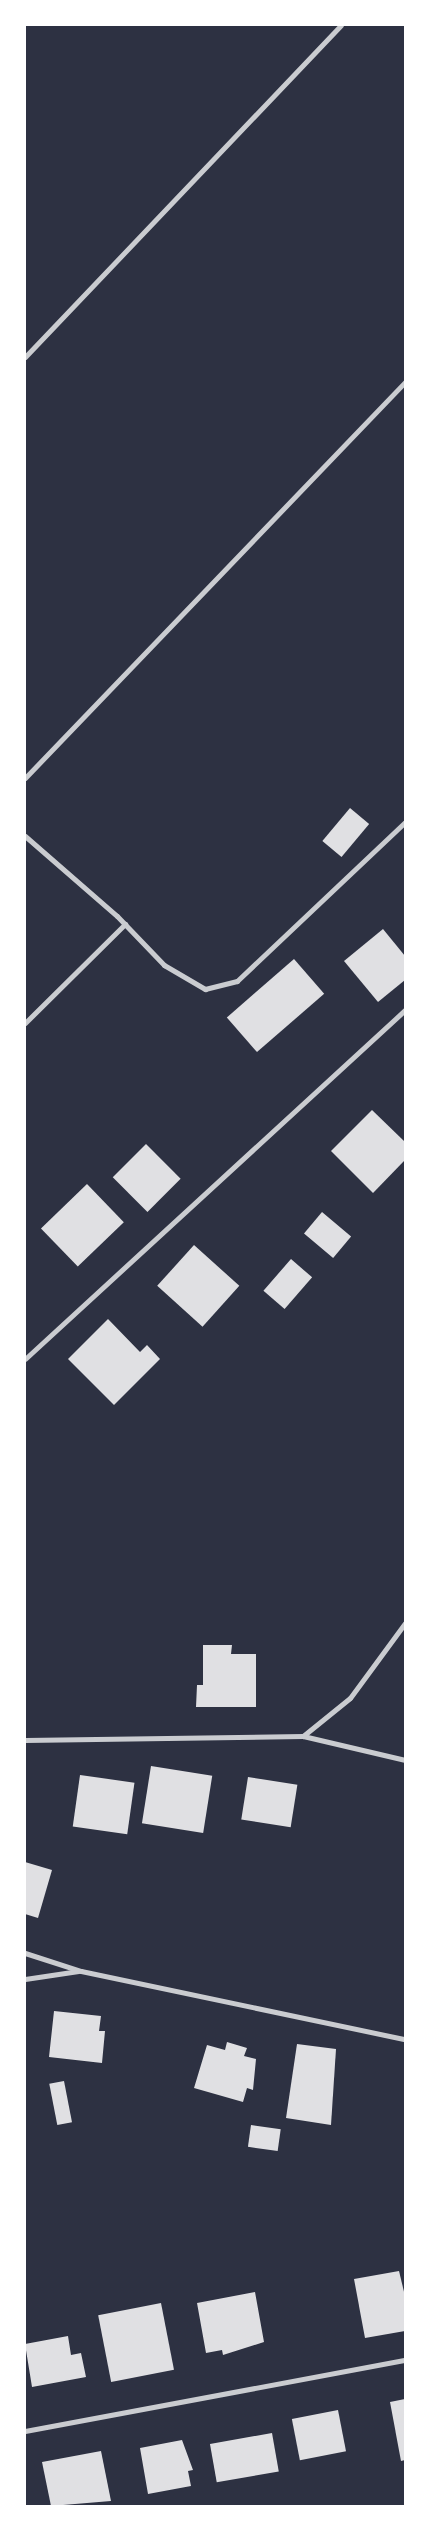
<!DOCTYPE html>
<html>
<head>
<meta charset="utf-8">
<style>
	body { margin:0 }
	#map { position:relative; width:430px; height:2531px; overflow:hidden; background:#2d3142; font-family:Signika,sans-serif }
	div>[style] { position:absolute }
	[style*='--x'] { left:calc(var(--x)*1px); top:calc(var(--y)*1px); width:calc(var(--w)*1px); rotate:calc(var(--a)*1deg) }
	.building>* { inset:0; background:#e0e0e3; transform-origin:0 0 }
	.minor>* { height:5px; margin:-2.5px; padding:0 2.5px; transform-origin:2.5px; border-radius:2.5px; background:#caccd0 }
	span { translate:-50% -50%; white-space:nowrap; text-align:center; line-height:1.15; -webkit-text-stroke:4.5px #fff; paint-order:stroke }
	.frame { position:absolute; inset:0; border:26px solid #fff; pointer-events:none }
</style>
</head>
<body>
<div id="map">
	<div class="building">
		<i style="left:350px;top:808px;width:25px;height:43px;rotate:40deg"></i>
		<i style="clip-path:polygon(383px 929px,405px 956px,405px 980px,378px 1002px,344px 961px)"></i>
		<i style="left:294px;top:959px;width:46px;height:89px;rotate:49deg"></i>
		<i style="clip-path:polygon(372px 1110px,405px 1142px,405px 1160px,373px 1193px,331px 1151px)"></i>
		<i style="left:146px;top:1144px;width:49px;height:47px;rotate:45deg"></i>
		<i style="left:87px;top:1184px;width:53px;height:64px;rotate:46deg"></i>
		<i style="left:322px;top:1212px;width:38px;height:28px;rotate:40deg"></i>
		<i style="left:194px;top:1245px;width:61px;height:55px;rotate:42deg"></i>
		<i style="left:291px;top:1259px;width:28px;height:42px;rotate:41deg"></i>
		<i style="clip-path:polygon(108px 1319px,140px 1352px,147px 1345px,160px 1359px,114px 1405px,68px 1359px)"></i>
		<i style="clip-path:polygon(203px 1645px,232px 1645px,231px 1654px,256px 1654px,256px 1707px,196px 1707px,197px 1685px,203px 1685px)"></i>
		<i style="left:151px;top:1766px;width:62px;height:58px;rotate:9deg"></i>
		<i style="left:80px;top:1775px;width:55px;height:52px;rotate:8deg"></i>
		<i style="left:248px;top:1777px;width:50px;height:43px;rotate:9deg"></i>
		<i style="clip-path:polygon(25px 1862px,52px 1870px,38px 1918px,25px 1914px)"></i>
		<i style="clip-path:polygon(54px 2011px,101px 2016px,99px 2031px,105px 2031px,102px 2063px,49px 2057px)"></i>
		<i style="clip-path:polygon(227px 2042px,247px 2048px,244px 2056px,256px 2059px,253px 2090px,247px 2088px,243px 2102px,194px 2088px,207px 2045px,225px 2050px)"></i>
		<i style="clip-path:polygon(297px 2044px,336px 2049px,331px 2125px,286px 2118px)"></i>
		<i style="left:64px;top:2081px;width:42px;height:15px;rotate:79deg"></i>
		<i style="left:251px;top:2125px;width:30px;height:22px;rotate:8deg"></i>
		<i style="clip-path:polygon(399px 2271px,405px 2296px,405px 2331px,365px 2338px,354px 2279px)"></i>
		<i style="clip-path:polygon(255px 2292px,264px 2342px,223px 2355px,222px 2350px,206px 2353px,197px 2303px)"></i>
		<i style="left:161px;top:2303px;width:68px;height:64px;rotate:79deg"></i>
		<i style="clip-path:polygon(68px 2336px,71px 2355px,81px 2353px,86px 2377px,32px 2387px,25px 2344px)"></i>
		<i style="clip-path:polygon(405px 2399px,405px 2460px,401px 2461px,390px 2402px)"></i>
		<i style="left:338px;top:2410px;width:42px;height:47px;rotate:79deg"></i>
		<i style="left:272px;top:2433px;width:39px;height:63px;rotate:80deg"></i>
		<i style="clip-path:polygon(182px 2440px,193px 2470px,188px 2471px,191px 2486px,148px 2494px,140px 2448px)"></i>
		<i style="clip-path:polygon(101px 2451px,111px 2501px,51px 2506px,42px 2462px)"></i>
	</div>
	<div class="minor">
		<i style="--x:25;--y:357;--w:458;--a:-46.4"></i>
		<i style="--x:25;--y:778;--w:549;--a:-46.18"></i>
		<i style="--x:25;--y:836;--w:122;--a:41"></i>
		<i style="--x:117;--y:916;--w:68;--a:46.2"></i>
		<i style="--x:164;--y:965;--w:48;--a:30.3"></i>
		<i style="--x:205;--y:989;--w:33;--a:-14"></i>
		<i style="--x:237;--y:981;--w:231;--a:-43.4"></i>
		<i style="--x:25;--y:1023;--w:141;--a:-44.7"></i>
		<i style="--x:25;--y:1359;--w:516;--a:-42.57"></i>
		<i style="--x:303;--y:1736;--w:105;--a:13.2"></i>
		<i style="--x:25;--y:1740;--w:278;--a:-0.8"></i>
		<i style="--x:303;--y:1736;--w:60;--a:-39"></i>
		<i style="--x:350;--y:1698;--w:93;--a:-53.7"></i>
		<i style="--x:25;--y:1953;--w:59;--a:17.8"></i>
		<i style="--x:81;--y:1971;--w:331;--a:11.9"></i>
		<i style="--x:25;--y:1979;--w:54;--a:-8.6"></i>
		<i style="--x:25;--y:2431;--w:387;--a:-10.6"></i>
	</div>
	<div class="frame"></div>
</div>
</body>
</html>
